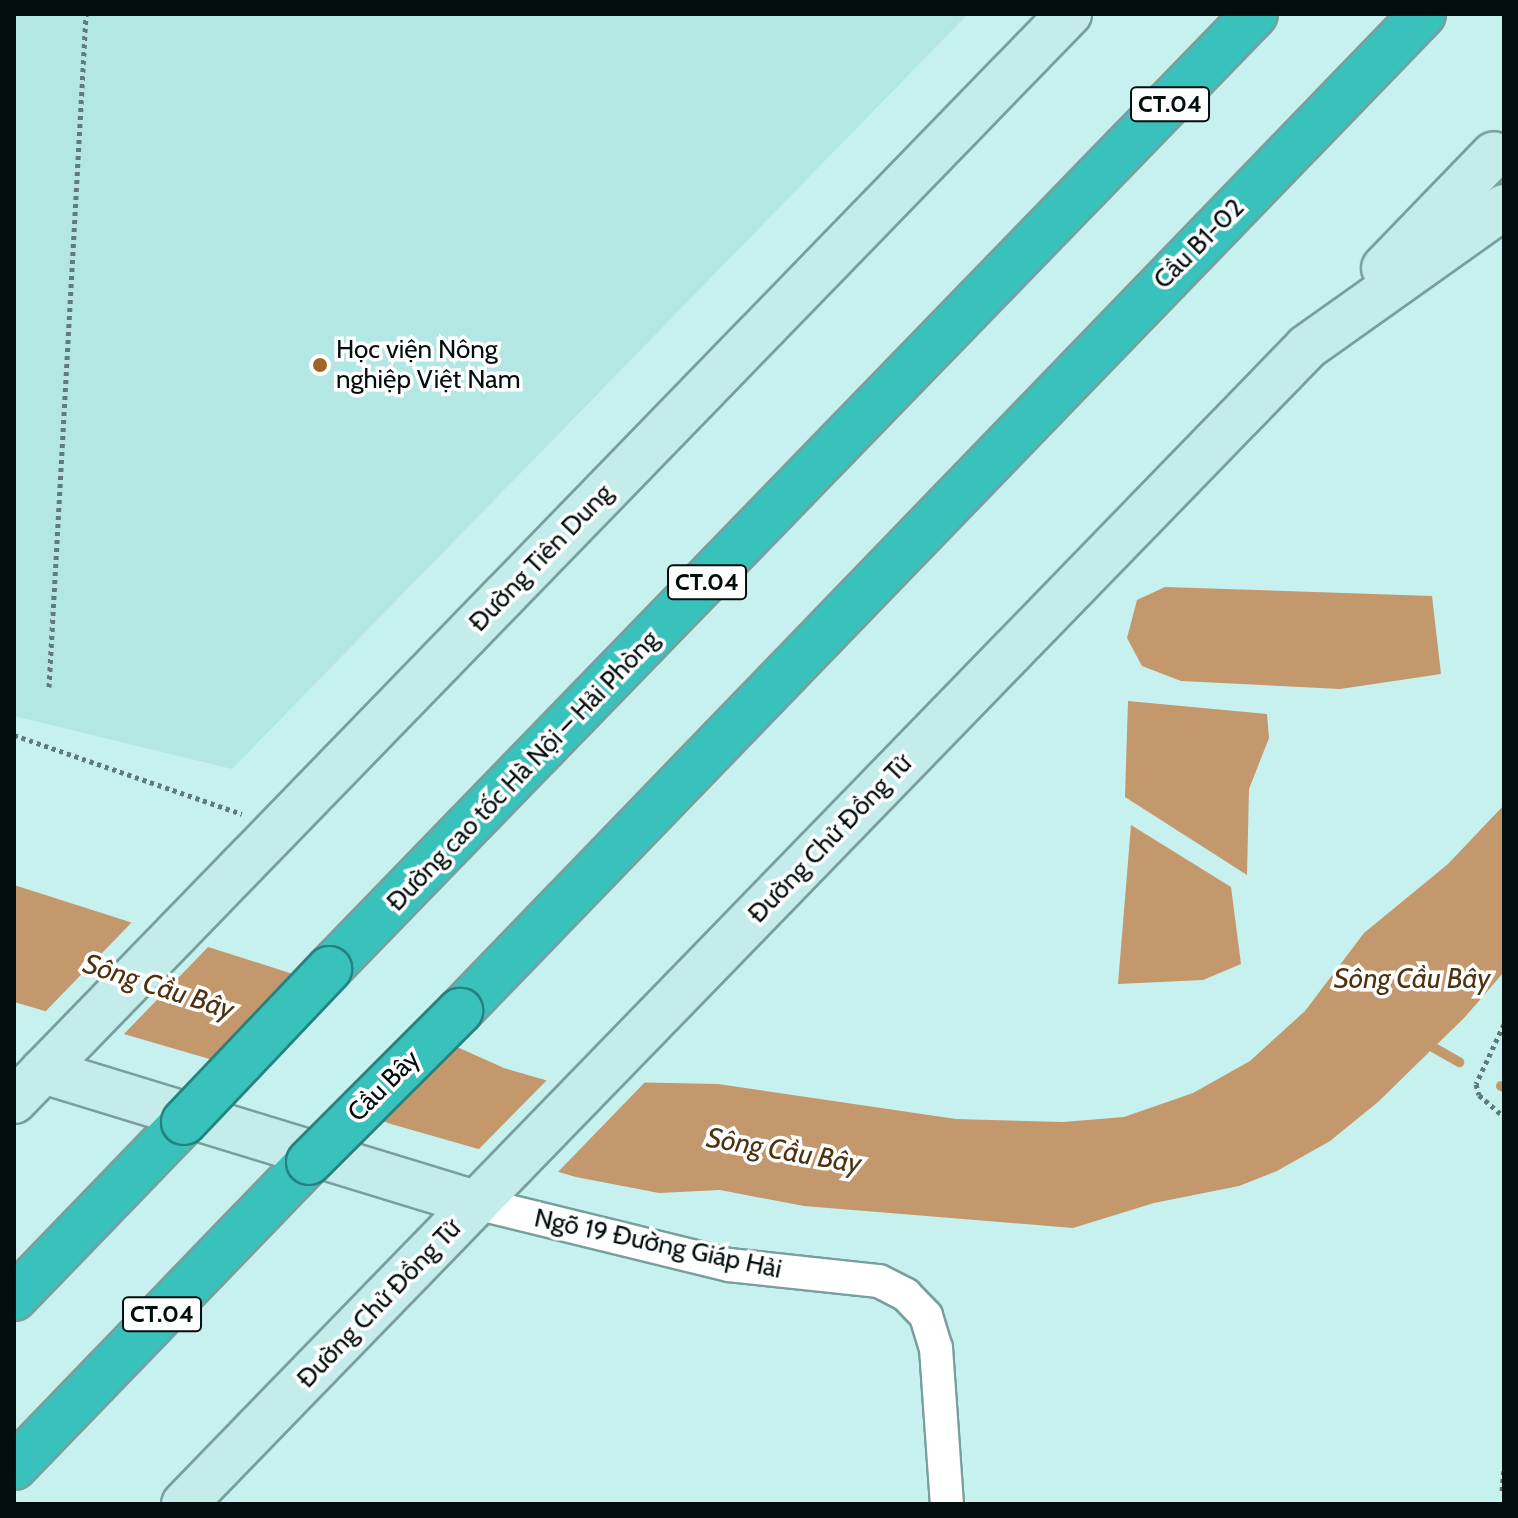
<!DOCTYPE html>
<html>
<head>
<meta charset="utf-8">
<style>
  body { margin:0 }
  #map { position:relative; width:1518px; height:1518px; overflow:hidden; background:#c7f1ee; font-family:Cabin,sans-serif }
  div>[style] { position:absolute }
  .built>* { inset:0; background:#b3e7e3 }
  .water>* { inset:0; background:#c3986d }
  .pier>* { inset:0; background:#c7f1ee }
  .stream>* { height:10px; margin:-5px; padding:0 5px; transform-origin:5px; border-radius:5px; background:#c3986d }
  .path>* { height:5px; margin-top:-2.5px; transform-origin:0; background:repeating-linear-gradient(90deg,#607b79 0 4px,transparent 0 8px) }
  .roads { filter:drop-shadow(2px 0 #789f9d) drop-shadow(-2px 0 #789f9d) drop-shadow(0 2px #789f9d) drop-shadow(0 -2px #789f9d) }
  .minor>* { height:32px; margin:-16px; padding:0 16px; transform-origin:16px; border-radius:16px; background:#fff }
  .secondary>* { height:44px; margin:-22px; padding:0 22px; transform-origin:22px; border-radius:22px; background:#c4eceb }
  .motorway>* { height:44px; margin:-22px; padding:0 22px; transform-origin:22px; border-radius:22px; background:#39c1bc }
  .bridges { filter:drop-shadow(2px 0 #26827f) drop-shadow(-2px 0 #26827f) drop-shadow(0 2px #26827f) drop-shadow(0 -2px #26827f) }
  .motorway-bridge>* { height:44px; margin:-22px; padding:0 22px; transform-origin:22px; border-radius:22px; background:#39c1bc }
  .dots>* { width:22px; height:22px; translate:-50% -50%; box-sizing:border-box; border:4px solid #fff; border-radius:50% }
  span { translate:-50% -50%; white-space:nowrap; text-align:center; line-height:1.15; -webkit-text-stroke:7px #fff; paint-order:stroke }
  .shield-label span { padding:2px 6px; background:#fff; border:2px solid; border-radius:6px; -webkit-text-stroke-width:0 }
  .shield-label { font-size:24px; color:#020e0d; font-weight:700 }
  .street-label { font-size:26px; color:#020e0d }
  .poi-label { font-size:26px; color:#020e0d }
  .left { translate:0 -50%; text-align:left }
  .water-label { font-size:28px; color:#4f310f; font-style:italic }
  .frame { position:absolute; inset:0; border:16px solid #020e0d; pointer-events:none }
</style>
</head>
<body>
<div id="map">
  <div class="built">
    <div style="clip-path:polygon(14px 14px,968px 14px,232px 769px,14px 716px)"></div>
  </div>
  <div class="water">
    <div style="clip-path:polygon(1165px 587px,1432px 596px,1441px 674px,1340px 689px,1181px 681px,1142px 666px,1127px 638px,1137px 600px)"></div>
    <div style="clip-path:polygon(1128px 701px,1267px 714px,1269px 738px,1249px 789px,1247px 875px,1125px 797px)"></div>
    <div style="clip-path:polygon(1504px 805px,1504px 972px,1465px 1017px,1378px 1102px,1330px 1141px,1277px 1171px,1239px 1186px,1154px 1203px,1073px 1228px,804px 1206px,720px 1190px,659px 1193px,576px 1177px,391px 1124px,213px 1060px,14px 1002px,14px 885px,296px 975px,504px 1068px,597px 1095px,623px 1082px,718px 1084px,956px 1119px,1063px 1122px,1124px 1117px,1193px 1093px,1250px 1061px,1305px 1011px,1364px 933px,1448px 864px)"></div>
    <div style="clip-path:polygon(1131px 825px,1231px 887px,1241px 964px,1203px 980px,1118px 984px)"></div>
  </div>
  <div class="pier">
    <div style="clip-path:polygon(134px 920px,211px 944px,121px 1037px,43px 1014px)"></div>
    <div style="clip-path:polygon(300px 973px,455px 1042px,377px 1123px,212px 1064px)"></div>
    <div style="clip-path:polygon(550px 1077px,597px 1091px,622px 1078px,649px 1078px,555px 1175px,477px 1151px)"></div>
  </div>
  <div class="stream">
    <div style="left:1422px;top:1041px;width:43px;rotate:29.6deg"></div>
    <div style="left:1501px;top:1086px;width:3px;rotate:18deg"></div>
  </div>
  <div class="path">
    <div style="left:49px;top:687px;width:674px;rotate:-86.85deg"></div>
    <div style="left:14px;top:735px;width:241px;rotate:19.1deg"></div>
    <div style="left:1504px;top:1024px;width:66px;rotate:115deg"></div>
    <div style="left:1476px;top:1084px;width:11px;rotate:75deg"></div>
    <div style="left:1479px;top:1095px;width:33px;rotate:41deg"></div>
    <div style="left:1502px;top:1491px;width:25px;rotate:-85deg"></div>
  </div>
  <div class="roads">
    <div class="minor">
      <div style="left:476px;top:1203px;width:260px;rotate:13.8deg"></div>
      <div style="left:729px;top:1265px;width:151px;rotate:6.1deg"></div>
      <div style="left:879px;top:1281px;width:30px;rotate:27deg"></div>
      <div style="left:906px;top:1295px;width:29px;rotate:46deg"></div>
      <div style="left:926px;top:1316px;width:34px;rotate:73deg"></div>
      <div style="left:936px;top:1348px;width:156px;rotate:86deg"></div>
    </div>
    <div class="secondary">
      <div style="left:1384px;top:268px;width:158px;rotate:-46deg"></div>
      <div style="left:43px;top:1071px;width:453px;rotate:17deg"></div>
      <div style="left:14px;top:1101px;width:1515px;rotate:-45.86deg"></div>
      <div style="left:184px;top:1504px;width:1612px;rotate:-45.85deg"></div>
      <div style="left:1307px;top:347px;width:242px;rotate:-35.4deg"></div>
    </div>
    <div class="motorway">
      <div style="left:329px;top:969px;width:1330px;rotate:-45.88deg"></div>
      <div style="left:460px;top:1011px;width:1386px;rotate:-45.99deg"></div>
      <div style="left:14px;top:1298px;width:245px;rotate:-46deg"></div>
      <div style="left:14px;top:1467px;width:424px;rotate:-46deg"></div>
    </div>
  </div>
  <div class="bridges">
    <div class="motorway-bridge">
      <div style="left:184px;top:1122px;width:211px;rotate:-46.5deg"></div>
      <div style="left:309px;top:1162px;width:214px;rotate:-45deg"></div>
    </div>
  </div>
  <div class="dots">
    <div style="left:320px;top:365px;background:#9f6624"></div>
  </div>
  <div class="shield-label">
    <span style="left:1170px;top:104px">CT.04</span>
    <span style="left:707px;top:582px">CT.04</span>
    <span style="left:162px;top:1314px">CT.04</span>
  </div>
  <div class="street-label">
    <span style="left:1199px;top:244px;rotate:-45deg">Cầu B1-02</span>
    <span style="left:541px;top:558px;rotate:-46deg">Đường Tiên Dung</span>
    <span style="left:523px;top:771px;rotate:-46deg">Đường cao tốc Hà Nội – Hải Phòng</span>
    <span style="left:830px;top:839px;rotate:-46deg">Đường Chử Đồng Tử</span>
    <span style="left:384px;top:1086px;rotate:-45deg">Cầu Bây</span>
    <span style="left:658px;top:1244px;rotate:12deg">Ngõ 19 Đường Giáp Hải</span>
    <span style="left:379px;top:1304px;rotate:-46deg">Đường Chử Đồng Tử</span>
  </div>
  <div class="poi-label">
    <span class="left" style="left:336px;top:365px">Học viện Nông<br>nghiệp Việt Nam</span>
  </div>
  <div class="water-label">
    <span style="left:1412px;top:978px">Sông Cầu Bây</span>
    <span style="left:159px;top:986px;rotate:18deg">Sông Cầu Bây</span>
    <span style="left:784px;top:1150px;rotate:10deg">Sông Cầu Bây</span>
  </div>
  <div class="frame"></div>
</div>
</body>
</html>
